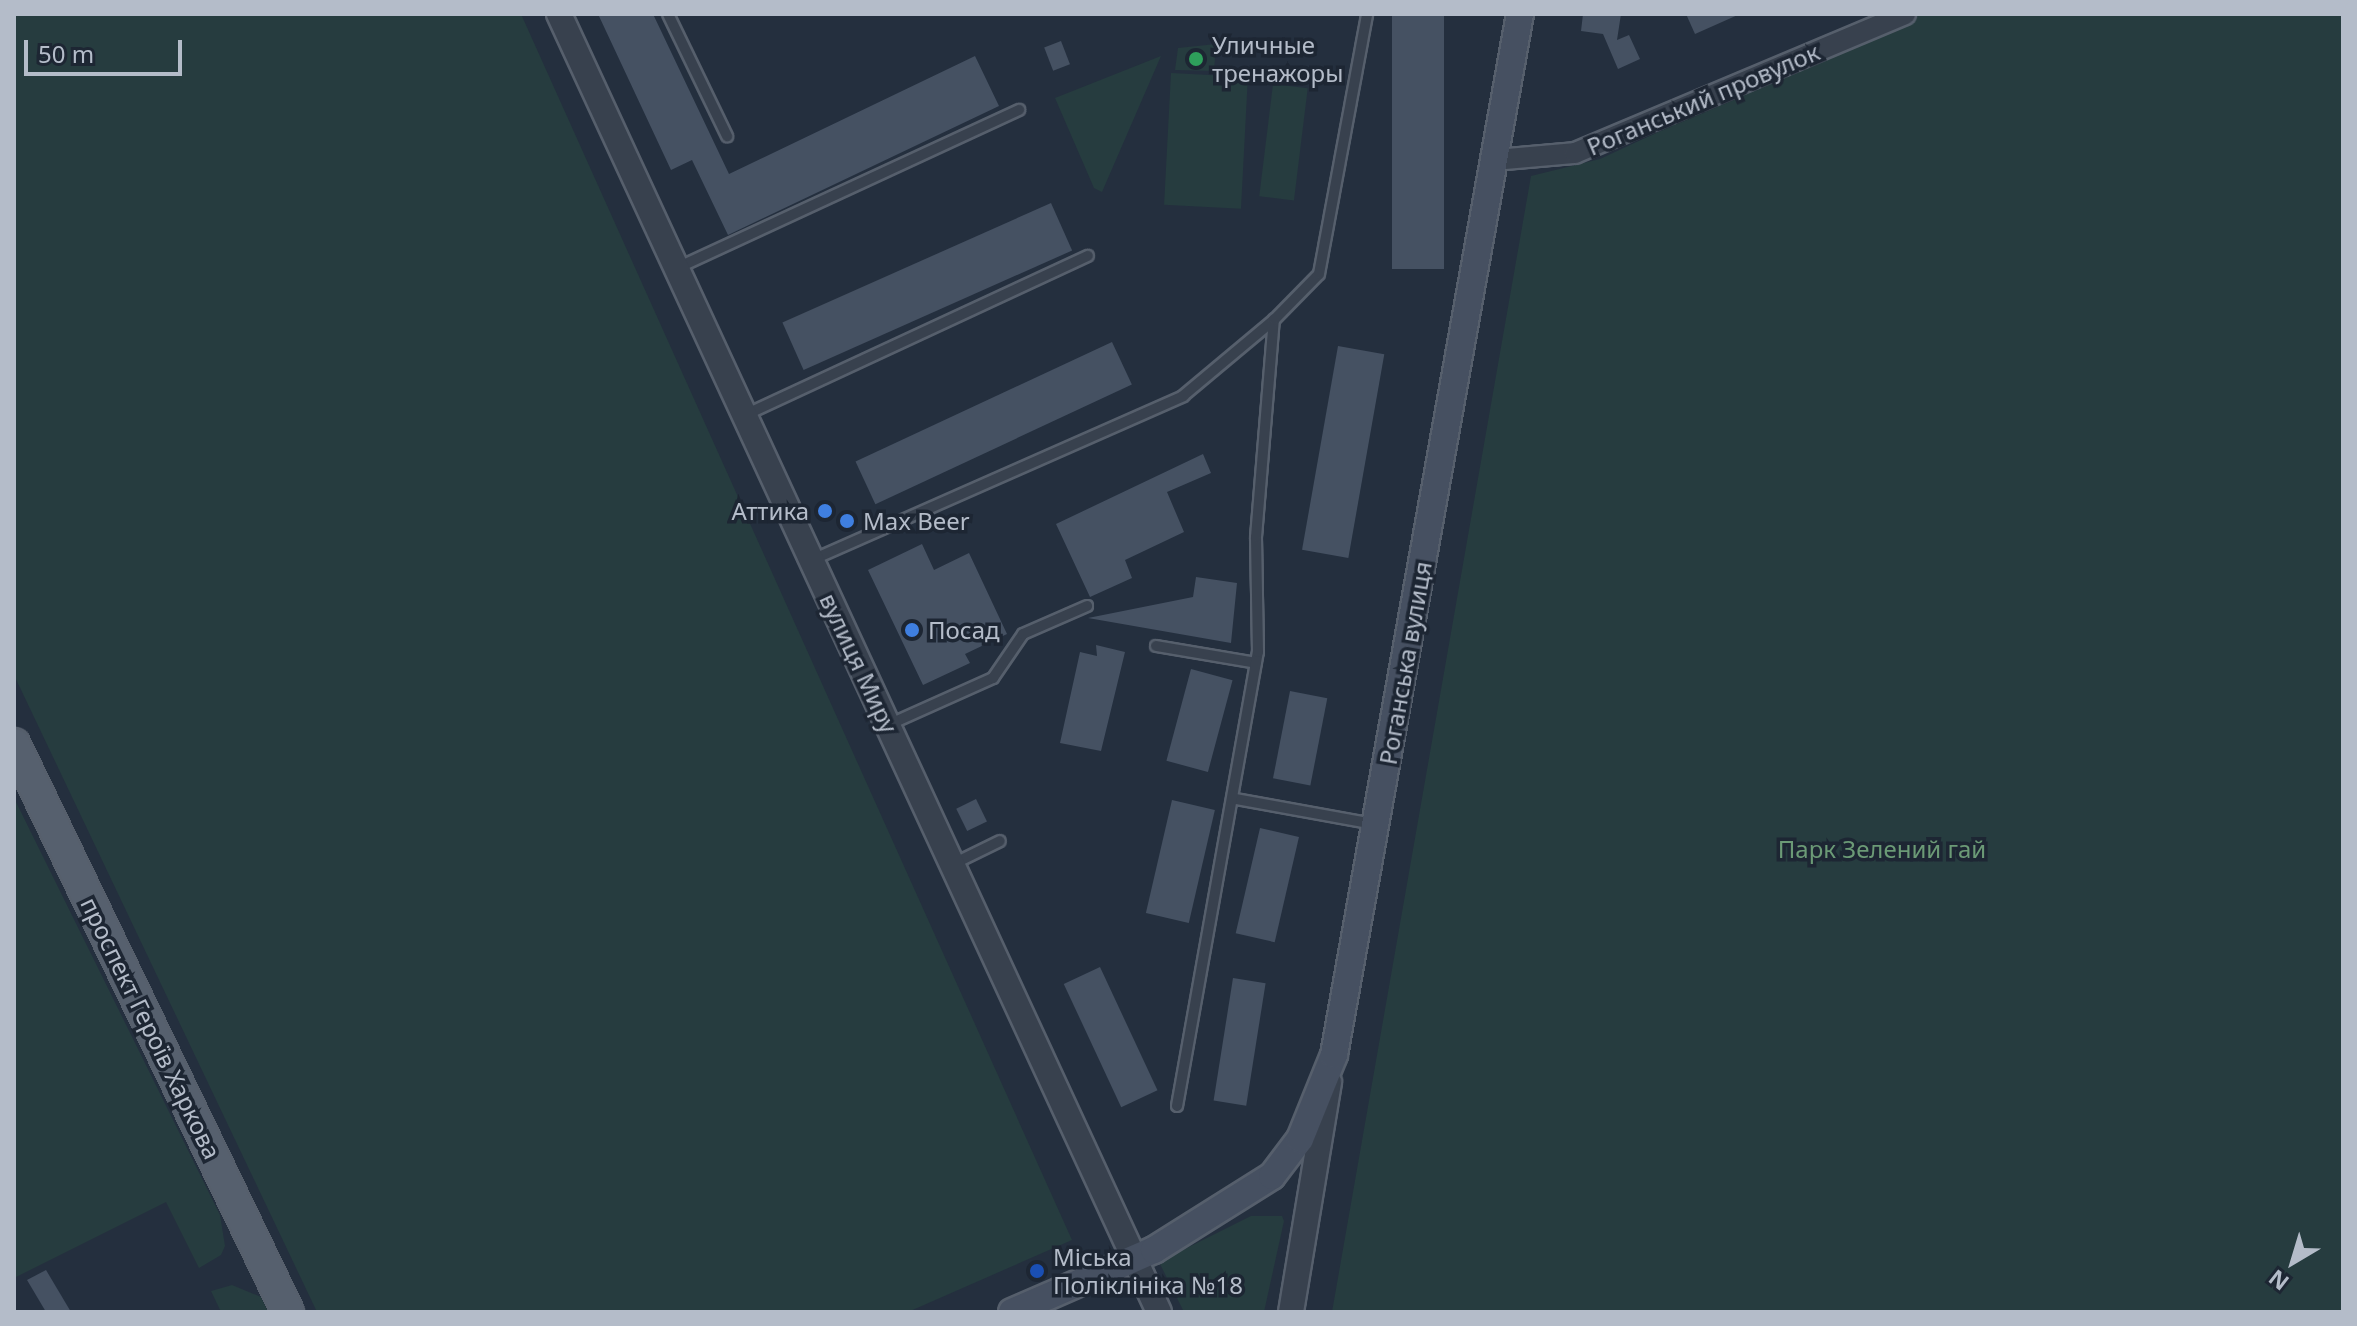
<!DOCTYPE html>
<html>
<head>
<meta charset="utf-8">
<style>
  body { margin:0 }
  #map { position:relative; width:2357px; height:1326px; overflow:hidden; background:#242f3e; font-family:"Noto Sans",sans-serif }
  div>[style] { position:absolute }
  .green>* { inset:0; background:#263c3f; transform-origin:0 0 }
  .building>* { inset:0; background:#455162; transform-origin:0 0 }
  .roads { filter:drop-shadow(2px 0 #565f6c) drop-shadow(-2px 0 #565f6c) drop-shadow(0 2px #565f6c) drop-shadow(0 -2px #565f6c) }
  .service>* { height:10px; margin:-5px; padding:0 5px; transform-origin:5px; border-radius:5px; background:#38414e }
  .minor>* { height:20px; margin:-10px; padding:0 10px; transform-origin:10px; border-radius:10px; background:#38414e }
  .tertiary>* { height:24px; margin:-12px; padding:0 12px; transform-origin:12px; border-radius:12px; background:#38414e }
  .secondary>* { height:26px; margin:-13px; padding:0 13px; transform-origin:13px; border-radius:13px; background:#465061 }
  .primary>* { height:30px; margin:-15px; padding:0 15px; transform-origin:15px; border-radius:15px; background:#56606e }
  .dots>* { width:22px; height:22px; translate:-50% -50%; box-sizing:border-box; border:4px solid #1d2633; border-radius:50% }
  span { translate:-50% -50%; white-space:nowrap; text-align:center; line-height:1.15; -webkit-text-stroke:7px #1d2633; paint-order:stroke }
  .poi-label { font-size:24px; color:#b4bcc9 }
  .left { translate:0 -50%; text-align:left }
  .right { translate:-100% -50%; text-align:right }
  .street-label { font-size:24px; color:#b4bcc9 }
  .park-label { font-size:24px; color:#6b9a76 }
  .frame { position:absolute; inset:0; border:16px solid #b4bcc9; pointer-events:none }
  .north { position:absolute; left:2253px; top:1222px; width:80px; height:80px; -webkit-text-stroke:6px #1d2633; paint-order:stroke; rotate:218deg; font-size:22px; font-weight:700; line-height:32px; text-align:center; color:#b4bcc9 }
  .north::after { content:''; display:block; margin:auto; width:28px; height:36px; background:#b4bcc9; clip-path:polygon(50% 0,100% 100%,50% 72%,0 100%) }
  .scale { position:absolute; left:24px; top:40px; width:158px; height:36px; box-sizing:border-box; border:4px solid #b4bcc9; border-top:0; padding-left:10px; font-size:24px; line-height:28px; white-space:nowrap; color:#b4bcc9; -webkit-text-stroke:6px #1d2633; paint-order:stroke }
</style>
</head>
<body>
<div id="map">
  <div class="green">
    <div style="clip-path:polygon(14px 14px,521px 14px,1072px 1240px,908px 1312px,317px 1312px,14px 675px)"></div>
    <div style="clip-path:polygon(1912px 14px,2343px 14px,2343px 1312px,1332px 1312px,1531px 176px,1600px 159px)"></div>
    <div style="clip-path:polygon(1216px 44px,1214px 71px,1175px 70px,1178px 48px)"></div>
    <div style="clip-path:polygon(1161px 56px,1102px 192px,1094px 188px,1055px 98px)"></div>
    <div style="left:1171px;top:73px;width:77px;height:132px;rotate:3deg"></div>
    <div style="left:1273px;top:84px;width:35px;height:113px;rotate:7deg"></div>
    <div style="clip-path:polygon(14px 798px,220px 1215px,225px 1246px,221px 1255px,199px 1268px,166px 1202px,14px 1278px)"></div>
    <div style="clip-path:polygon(1251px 1216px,1282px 1216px,1284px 1221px,1264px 1312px,1184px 1312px,1159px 1262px)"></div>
    <div style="clip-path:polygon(232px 1285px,261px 1297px,268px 1312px,221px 1312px,211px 1291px)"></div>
  </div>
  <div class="building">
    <div style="clip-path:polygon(598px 14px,653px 14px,729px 174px,975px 56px,999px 106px,728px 235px,692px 160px,671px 170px)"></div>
    <div style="left:1392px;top:14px;width:52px;height:255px"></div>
    <div style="clip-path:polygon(1583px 14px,1621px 14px,1617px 40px,1629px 35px,1640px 59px,1618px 69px,1603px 34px,1581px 31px)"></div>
    <div style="clip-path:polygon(1686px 14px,1740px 14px,1695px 34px)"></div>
    <div style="left:1061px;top:41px;width:25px;height:18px;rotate:69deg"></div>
    <div style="left:1051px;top:203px;width:52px;height:294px;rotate:66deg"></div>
    <div style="left:1112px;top:342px;width:47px;height:283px;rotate:65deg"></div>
    <div style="left:1338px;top:346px;width:47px;height:207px;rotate:10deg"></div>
    <div style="clip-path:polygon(1203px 454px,1211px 473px,1167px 492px,1184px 532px,1125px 560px,1132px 578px,1090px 597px,1056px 524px)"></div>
    <div style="clip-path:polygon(922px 544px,934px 570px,969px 553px,1007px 634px,965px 654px,970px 663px,923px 685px,868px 570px)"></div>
    <div style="clip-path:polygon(1196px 577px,1237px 583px,1231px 643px,1088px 618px,1193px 597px)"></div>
    <div style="clip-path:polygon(1096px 645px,1125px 652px,1101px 751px,1060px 743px,1080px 652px,1097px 656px)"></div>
    <div style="left:1191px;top:669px;width:43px;height:95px;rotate:15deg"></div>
    <div style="left:1290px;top:691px;width:38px;height:89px;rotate:11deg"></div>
    <div style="left:976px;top:799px;width:25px;height:22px;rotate:64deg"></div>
    <div style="left:1172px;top:800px;width:44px;height:116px;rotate:13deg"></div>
    <div style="left:1260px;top:828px;width:40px;height:108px;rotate:13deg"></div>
    <div style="left:1100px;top:967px;width:136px;height:40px;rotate:65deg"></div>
    <div style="left:1233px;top:978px;width:33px;height:124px;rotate:9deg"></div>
    <div style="clip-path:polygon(46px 1270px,71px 1312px,46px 1312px,27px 1280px)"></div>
  </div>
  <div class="roads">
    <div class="service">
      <div style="left:668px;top:14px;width:136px;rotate:64.2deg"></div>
      <div style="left:677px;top:268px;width:377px;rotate:-24.8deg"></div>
      <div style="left:745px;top:415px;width:378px;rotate:-24.9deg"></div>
      <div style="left:812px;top:560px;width:406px;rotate:-23.8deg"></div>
      <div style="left:1183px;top:396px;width:119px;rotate:-39.9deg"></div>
      <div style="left:1156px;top:646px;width:101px;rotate:9.6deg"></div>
      <div style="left:888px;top:725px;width:115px;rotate:-24.1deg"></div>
      <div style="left:993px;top:678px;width:53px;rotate:-55.7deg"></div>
      <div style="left:1023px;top:634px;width:70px;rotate:-23.6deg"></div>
      <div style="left:1236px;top:799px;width:140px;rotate:10.3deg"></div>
      <div style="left:953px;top:864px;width:52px;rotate:-26.1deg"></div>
      <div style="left:1177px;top:1106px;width:461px;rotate:-79.9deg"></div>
      <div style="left:1258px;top:652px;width:115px;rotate:-91deg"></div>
      <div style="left:1256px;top:537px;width:218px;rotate:-85.3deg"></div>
      <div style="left:1274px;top:320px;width:64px;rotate:-45.6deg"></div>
      <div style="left:1319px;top:274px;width:264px;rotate:-79.5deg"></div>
    </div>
    <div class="minor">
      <div style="left:1495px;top:160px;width:80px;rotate:-5deg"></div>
      <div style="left:1575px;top:153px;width:358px;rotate:-22.8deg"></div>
    </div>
    <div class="tertiary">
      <div style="left:559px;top:14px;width:1430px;rotate:65.19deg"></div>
      <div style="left:1291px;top:1312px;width:233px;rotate:-80.6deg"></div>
    </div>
    <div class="secondary">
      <div style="left:1012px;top:1312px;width:155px;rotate:-23.6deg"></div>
      <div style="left:1154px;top:1250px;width:139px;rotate:-32.1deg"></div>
      <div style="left:1272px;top:1176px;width:46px;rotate:-52.9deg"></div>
      <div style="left:1300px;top:1139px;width:91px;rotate:-68deg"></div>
      <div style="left:1334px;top:1055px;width:1057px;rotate:-79.87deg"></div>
    </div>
    <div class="primary">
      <div style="left:14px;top:744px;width:631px;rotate:64.25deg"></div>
    </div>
  </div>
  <div class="dots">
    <div style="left:1196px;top:59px;background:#2e9e5b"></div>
    <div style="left:825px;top:511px;background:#3f7fe0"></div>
    <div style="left:847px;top:521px;background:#3f7fe0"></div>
    <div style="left:912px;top:630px;background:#3f7fe0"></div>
    <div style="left:1037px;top:1271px;background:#1a4fb4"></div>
  </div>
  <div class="poi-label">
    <span class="left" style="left:1212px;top:59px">Уличные<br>тренажоры</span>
    <span class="right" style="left:809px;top:511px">Аттика</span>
    <span class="left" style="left:863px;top:521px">Max Beer</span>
    <span class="left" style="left:928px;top:630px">Посад</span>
    <span class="left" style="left:1053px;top:1271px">Міська<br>Поліклініка №18</span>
  </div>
  <div class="street-label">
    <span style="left:1703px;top:99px;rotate:-23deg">Роганський провулок</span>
    <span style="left:859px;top:663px;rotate:65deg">вулиця Миру</span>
    <span style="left:1405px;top:663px;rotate:-80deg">Роганська вулиця</span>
    <span style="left:151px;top:1028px;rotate:64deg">проспект Героїв Харкова</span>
  </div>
  <div class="park-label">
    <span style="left:1882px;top:849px">Парк Зелений гай</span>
  </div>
  <div class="frame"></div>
  <div class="north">N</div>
  <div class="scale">50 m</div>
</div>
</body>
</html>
